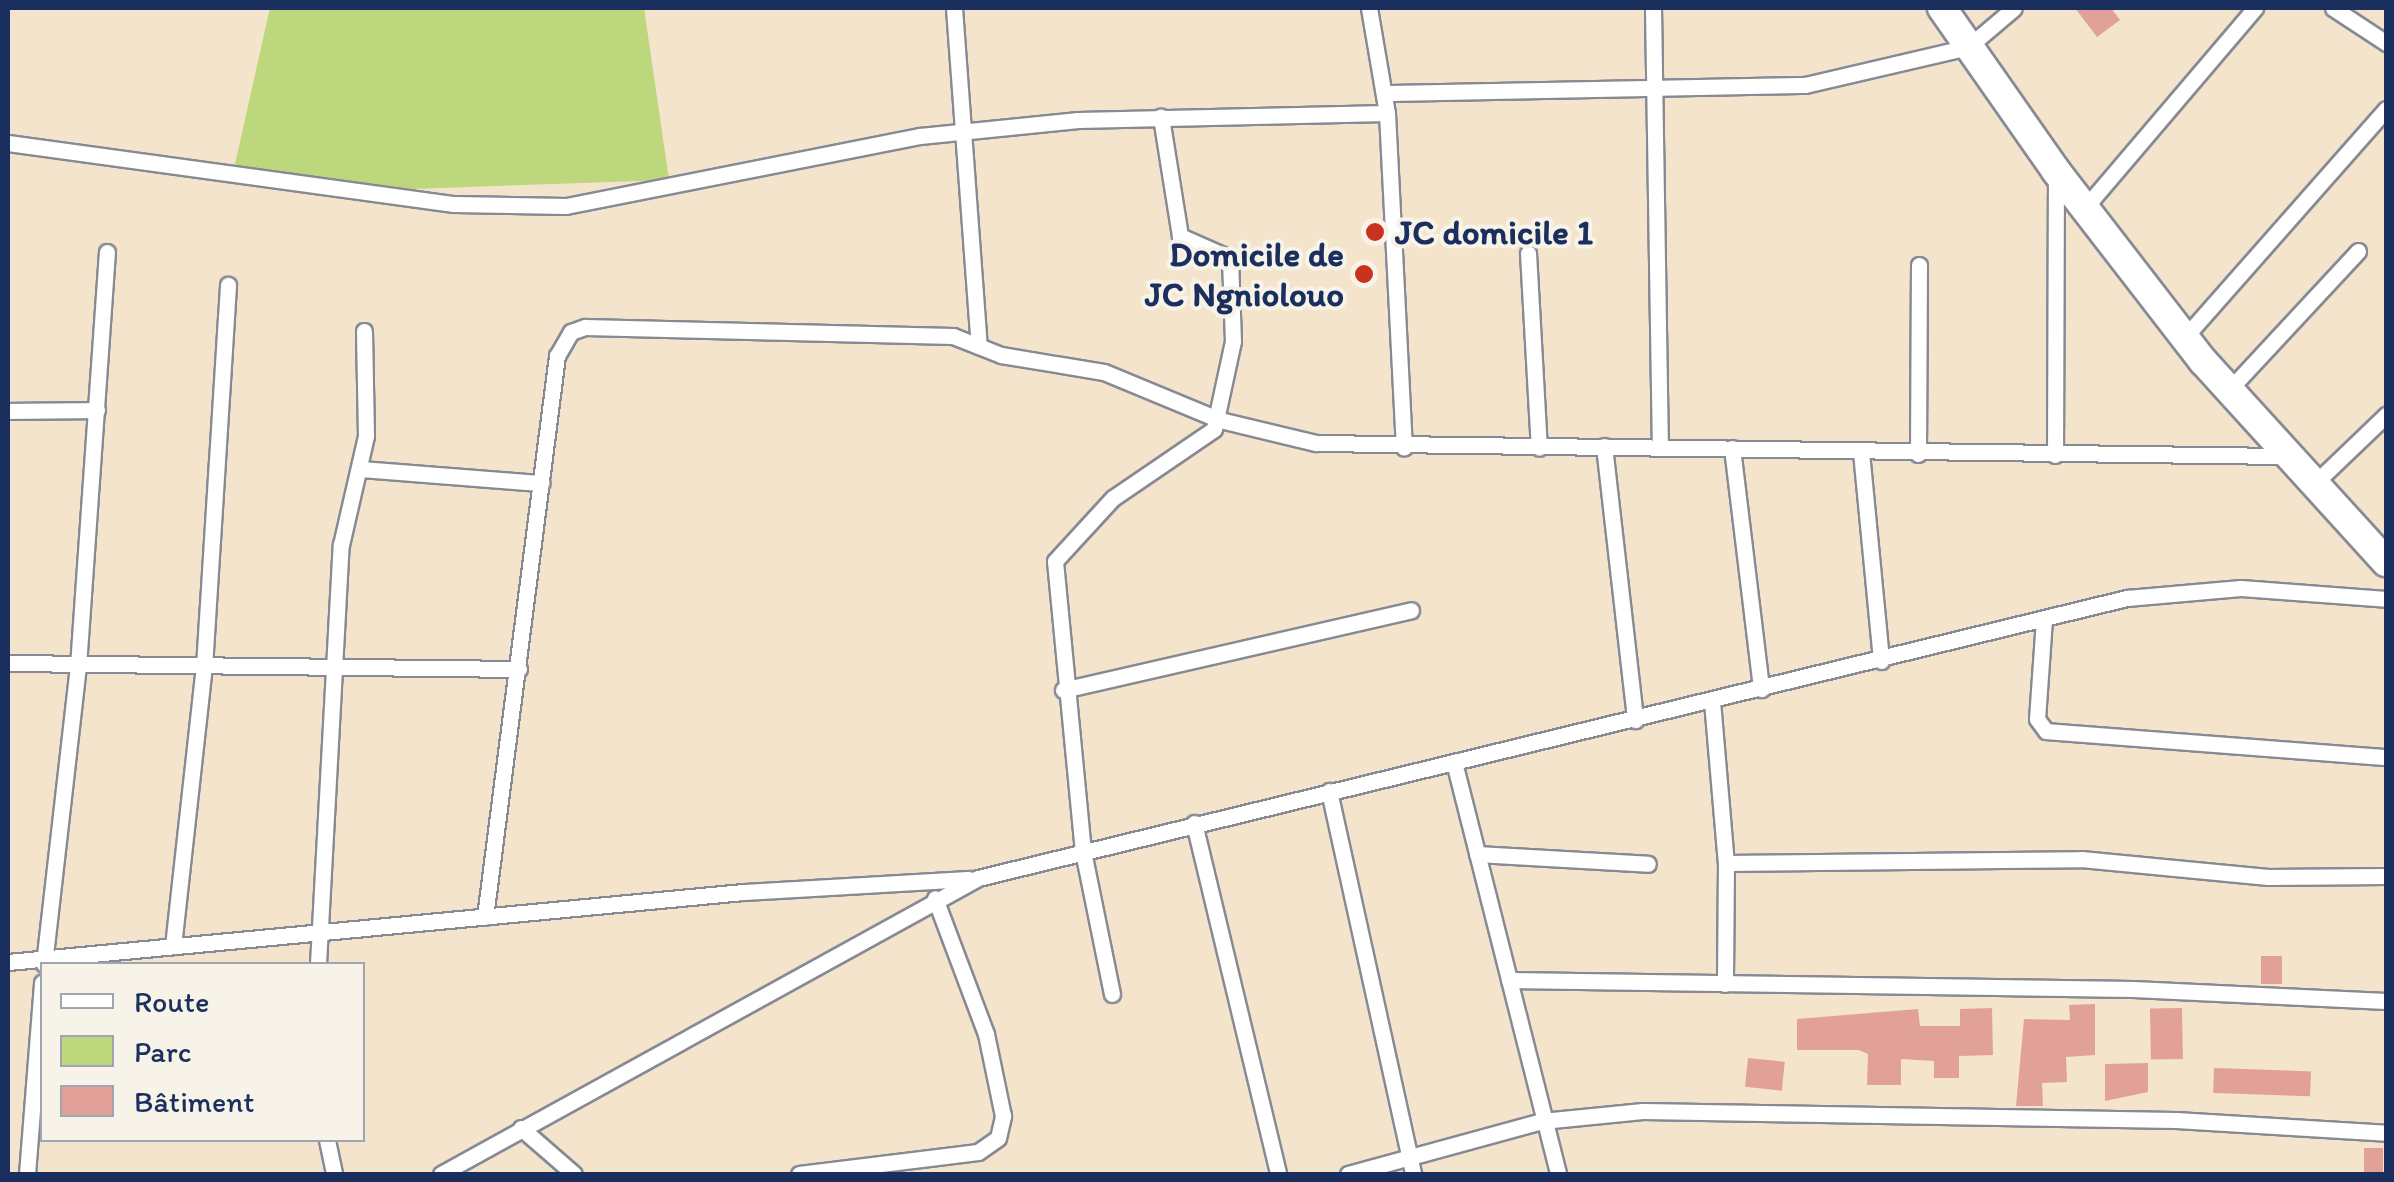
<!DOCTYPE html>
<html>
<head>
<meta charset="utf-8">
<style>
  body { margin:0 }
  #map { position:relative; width:2394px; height:1182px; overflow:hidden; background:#f3e4cb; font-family:Itim,sans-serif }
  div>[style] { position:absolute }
  .green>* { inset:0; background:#bcd77c }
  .building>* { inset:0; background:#e1a198; transform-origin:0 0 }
  .roads { filter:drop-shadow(2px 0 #878a94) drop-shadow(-2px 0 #878a94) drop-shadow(0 2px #878a94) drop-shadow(0 -2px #878a94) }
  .street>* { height:15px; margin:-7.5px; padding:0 7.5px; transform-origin:7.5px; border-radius:7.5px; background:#fff }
  .highway>* { height:28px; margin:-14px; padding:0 14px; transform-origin:14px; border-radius:14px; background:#fff }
  .dots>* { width:28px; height:28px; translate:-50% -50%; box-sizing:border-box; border:5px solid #f7f3e8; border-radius:50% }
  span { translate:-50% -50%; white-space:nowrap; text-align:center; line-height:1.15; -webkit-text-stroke:8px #f7f3e8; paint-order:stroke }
  .poi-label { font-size:35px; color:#1b2f5e; font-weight:700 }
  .left { translate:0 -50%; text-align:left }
  .right { translate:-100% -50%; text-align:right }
  .frame { position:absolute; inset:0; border:10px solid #1b2f5e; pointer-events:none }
  .legend { position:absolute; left:40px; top:962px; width:325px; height:180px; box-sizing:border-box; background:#f7f3e8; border:2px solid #9fa5b1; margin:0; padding:12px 18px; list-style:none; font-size:30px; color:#1b2f5e }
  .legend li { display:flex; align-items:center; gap:20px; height:50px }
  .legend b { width:50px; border:2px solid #9fa5b1 }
</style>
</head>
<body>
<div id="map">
  <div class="green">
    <div style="clip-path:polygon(270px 8px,644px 8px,669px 180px,411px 189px,233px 173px)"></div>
  </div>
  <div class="building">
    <div style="clip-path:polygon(2075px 8px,2111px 8px,2120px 20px,2097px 37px)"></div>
    <div style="left:2261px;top:956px;width:21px;height:28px"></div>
    <div style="clip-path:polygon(2095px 1004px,2095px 1055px,2066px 1057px,2067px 1082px,2042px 1083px,2043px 1106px,2016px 1106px,2024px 1019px,2070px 1020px,2069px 1005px)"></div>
    <div style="clip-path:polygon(1992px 1008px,1993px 1055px,1959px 1056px,1959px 1078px,1934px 1078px,1934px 1061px,1901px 1059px,1901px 1085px,1867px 1085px,1868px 1054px,1859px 1050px,1797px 1050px,1797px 1019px,1918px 1009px,1920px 1026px,1960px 1026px,1960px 1009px)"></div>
    <div style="left:2182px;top:1008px;width:51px;height:32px;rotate:89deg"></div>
    <div style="left:1748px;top:1058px;width:37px;height:29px;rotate:6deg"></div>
    <div style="clip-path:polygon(2148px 1063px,2148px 1092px,2105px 1101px,2105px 1064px)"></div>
    <div style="left:2214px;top:1068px;width:97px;height:25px;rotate:2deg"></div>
    <div style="left:2364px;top:1148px;width:19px;height:26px"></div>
  </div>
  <div class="roads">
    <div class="street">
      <div style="left:954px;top:8px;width:339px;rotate:85.8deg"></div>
      <div style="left:1369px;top:8px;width:107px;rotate:80.3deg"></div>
      <div style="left:1387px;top:113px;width:335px;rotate:87.1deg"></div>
      <div style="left:1653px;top:8px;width:439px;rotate:89.1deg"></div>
      <div style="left:2333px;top:8px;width:64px;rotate:33.4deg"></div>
      <div style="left:1385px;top:93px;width:420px;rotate:-1.1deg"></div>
      <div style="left:1805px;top:85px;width:167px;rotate:-13.1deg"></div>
      <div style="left:1968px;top:47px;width:60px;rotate:-40.3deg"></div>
      <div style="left:8px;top:143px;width:450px;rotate:7.8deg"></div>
      <div style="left:454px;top:204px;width:112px;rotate:1deg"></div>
      <div style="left:566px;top:206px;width:361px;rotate:-11.2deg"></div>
      <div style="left:920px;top:136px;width:159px;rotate:-5.8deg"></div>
      <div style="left:1078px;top:120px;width:309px;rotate:-1.3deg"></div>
      <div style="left:2084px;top:209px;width:264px;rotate:-49.6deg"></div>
      <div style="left:1528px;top:253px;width:195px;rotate:86.8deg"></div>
      <div style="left:2185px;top:337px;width:304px;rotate:-48.6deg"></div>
      <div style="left:2228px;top:391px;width:191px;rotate:-47.1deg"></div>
      <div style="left:8px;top:411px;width:89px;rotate:-0.6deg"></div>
      <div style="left:1604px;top:446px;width:276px;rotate:83.5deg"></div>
      <div style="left:1732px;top:448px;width:243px;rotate:83.1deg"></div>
      <div style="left:1861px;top:452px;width:210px;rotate:84.5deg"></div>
      <div style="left:1918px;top:454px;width:189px;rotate:-89.7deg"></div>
      <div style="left:2055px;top:455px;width:281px;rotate:-89.8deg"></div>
      <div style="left:362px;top:469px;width:180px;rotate:4.5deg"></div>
      <div style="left:2312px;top:486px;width:103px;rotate:-43.8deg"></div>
      <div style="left:2044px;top:619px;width:100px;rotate:94deg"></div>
      <div style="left:2037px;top:719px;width:15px;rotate:53deg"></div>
      <div style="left:2046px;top:731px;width:341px;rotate:4.4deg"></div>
      <div style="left:8px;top:663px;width:511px;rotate:0.67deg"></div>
      <div style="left:1063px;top:690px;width:357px;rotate:-12.9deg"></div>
      <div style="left:1712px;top:701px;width:163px;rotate:85.1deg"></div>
      <div style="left:1726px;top:863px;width:121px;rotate:90.5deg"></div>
      <div style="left:1454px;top:762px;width:425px;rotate:75.8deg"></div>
      <div style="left:1329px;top:791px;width:392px;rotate:77.6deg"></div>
      <div style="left:1194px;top:823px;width:361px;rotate:76.5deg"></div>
      <div style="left:1477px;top:854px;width:171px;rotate:3.3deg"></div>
      <div style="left:1726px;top:863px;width:355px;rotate:-0.6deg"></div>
      <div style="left:2081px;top:859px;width:188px;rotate:5.5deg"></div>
      <div style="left:2268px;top:877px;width:118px;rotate:-0.5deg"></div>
      <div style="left:485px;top:917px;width:566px;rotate:-82.69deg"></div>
      <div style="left:557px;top:356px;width:28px;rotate:-60deg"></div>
      <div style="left:571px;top:332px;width:15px;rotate:-20deg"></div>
      <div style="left:585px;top:327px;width:368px;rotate:1.4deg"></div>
      <div style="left:953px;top:336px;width:52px;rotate:21.6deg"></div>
      <div style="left:1001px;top:355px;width:104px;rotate:9.4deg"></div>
      <div style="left:1104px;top:372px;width:126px;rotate:22.5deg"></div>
      <div style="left:1220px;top:420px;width:99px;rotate:13.5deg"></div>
      <div style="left:1316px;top:443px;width:968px;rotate:0.77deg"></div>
      <div style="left:173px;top:946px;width:281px;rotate:-83.7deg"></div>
      <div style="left:204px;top:667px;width:383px;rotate:-86.4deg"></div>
      <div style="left:8px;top:962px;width:738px;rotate:-5.44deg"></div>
      <div style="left:743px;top:892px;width:226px;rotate:-3.3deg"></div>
      <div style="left:44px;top:964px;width:300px;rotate:-83.5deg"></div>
      <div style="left:78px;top:666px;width:415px;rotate:-86deg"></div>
      <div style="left:318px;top:964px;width:420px;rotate:-86.9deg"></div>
      <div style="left:341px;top:545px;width:112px;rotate:-77.1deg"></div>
      <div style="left:366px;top:436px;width:105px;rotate:-91.1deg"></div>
      <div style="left:1509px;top:980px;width:624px;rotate:0.83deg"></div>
      <div style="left:2133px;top:989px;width:253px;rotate:2.7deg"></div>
      <div style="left:1112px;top:994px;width:145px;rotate:-101.5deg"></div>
      <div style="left:1083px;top:852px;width:292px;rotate:-95.5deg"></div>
      <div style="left:1055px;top:561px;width:86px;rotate:-47.4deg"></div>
      <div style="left:1113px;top:498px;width:122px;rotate:-34.3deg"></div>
      <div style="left:1214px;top:429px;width:90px;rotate:-77.8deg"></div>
      <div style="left:1233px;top:341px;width:83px;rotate:-92.1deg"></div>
      <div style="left:1230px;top:258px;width:55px;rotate:-156.3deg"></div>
      <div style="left:1180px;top:236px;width:121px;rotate:-99.1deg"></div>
      <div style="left:521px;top:1128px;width:70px;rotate:41deg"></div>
      <div style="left:327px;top:1140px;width:35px;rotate:78deg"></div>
      <div style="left:27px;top:1174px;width:192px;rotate:-85.5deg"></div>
      <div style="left:441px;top:1174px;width:613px;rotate:-28.86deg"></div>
      <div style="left:978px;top:878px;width:1183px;rotate:-13.7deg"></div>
      <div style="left:2127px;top:598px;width:114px;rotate:-5deg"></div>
      <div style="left:2241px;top:588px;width:145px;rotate:4.3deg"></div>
      <div style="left:799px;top:1174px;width:180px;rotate:-7deg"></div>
      <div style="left:978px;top:1152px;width:24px;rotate:-35deg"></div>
      <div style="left:998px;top:1138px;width:23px;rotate:-77deg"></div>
      <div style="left:1003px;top:1116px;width:84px;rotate:-101.7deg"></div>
      <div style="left:986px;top:1034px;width:145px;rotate:-110.6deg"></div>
      <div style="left:1348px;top:1174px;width:201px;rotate:-15.3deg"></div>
      <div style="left:1542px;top:1121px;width:101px;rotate:-5.7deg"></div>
      <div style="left:1643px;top:1111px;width:533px;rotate:0.97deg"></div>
      <div style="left:2176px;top:1120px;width:210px;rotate:3.5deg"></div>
    </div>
    <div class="highway">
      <div style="left:1942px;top:8px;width:199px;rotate:55deg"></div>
      <div style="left:2056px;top:171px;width:240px;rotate:52.3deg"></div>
      <div style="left:2203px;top:361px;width:272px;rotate:47.7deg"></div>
    </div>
  </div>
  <div class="dots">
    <div style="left:1375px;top:232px;background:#c8321e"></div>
    <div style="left:1364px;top:274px;background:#c8321e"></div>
  </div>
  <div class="poi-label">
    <span class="left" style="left:1395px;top:232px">JC domicile 1</span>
    <span class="right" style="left:1344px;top:274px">Domicile de<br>JC Ngniolouo</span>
  </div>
  <div class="frame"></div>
  <ul class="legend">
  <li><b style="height:12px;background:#fff"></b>Route</li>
  <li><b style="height:28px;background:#bcd77c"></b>Parc</li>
  <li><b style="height:28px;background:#e1a198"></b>Bâtiment</li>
  </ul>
</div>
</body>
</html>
